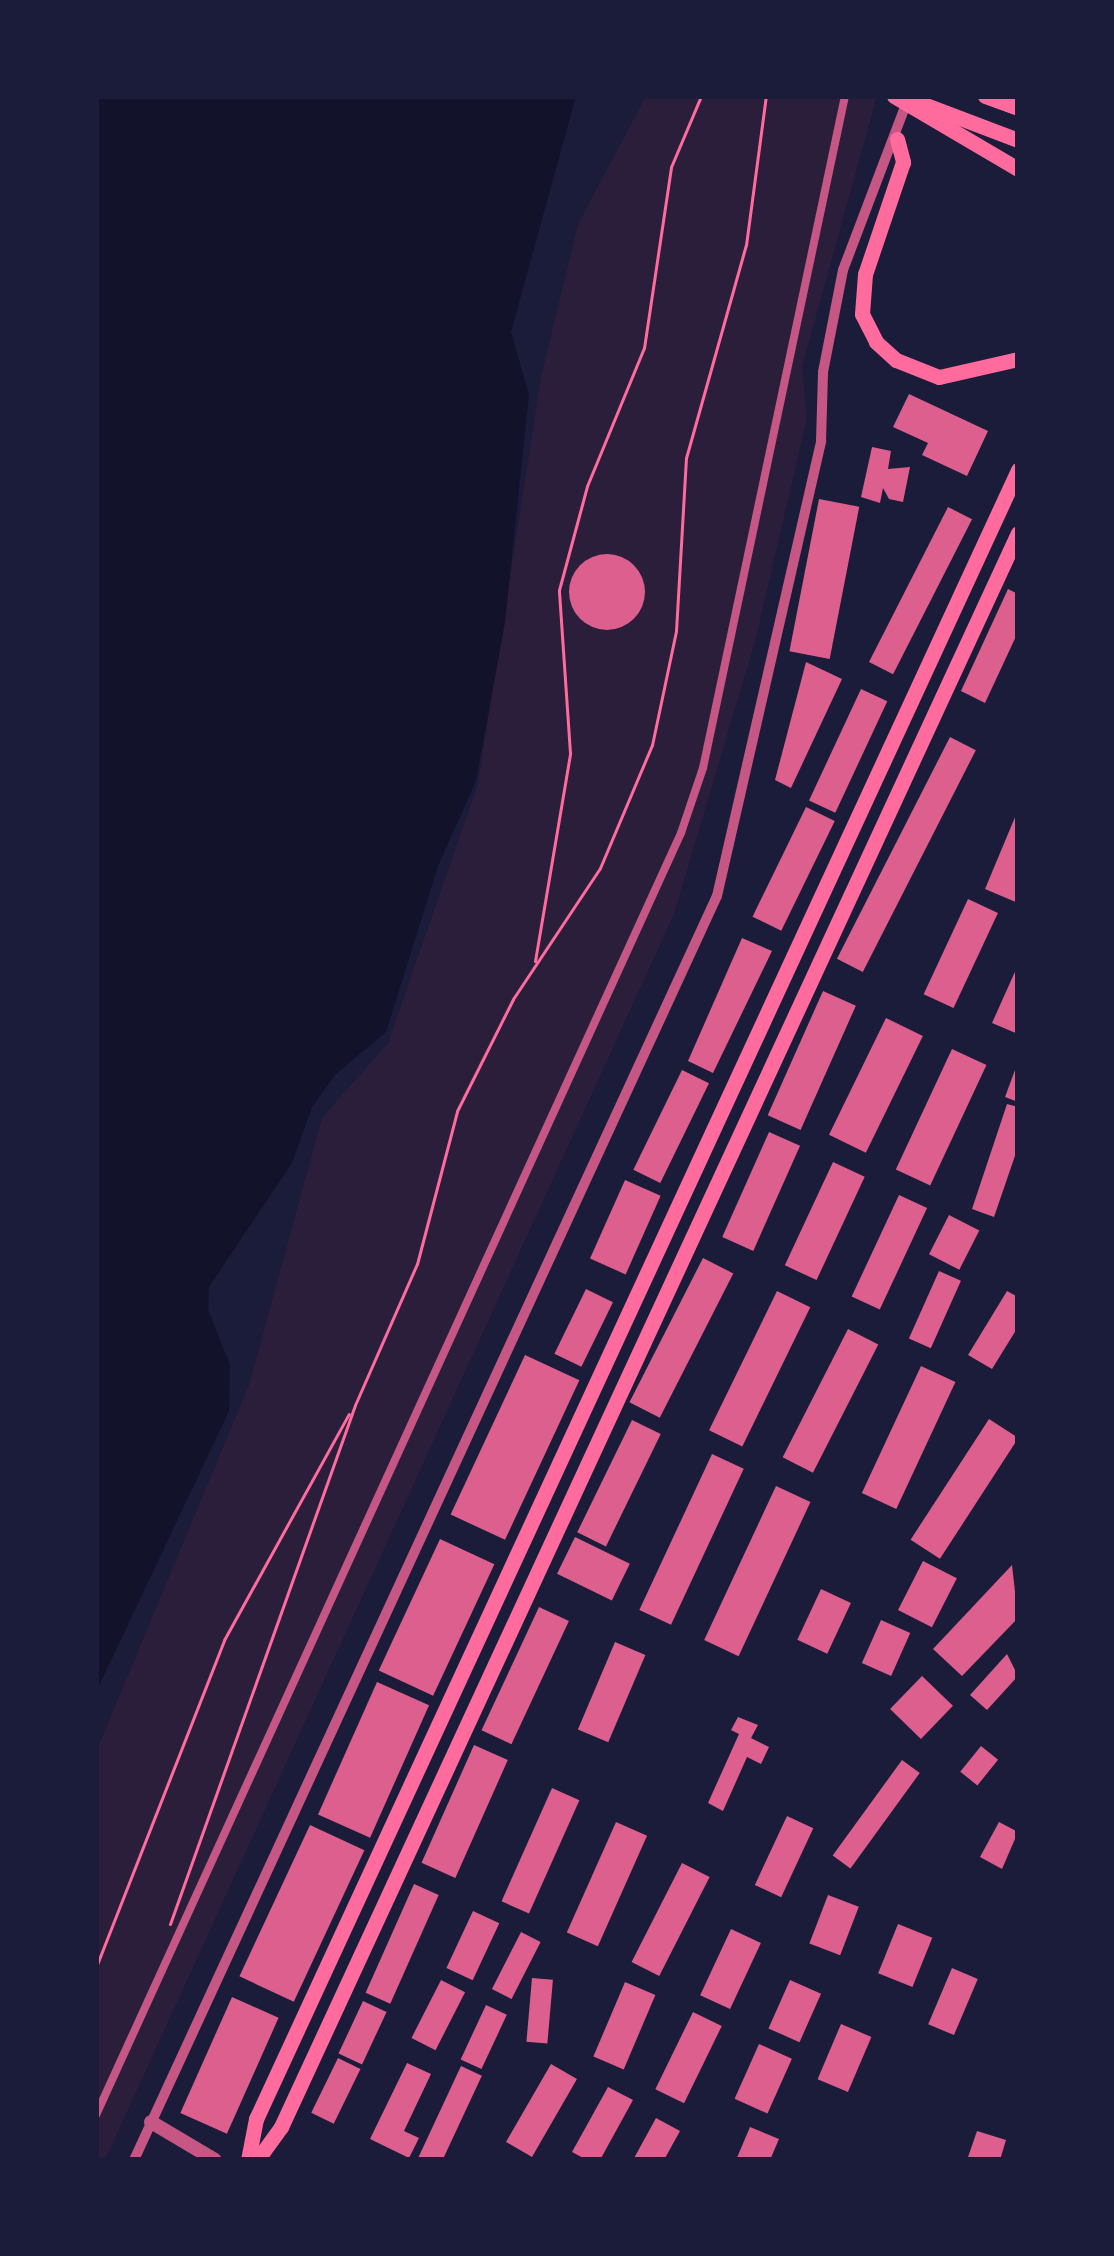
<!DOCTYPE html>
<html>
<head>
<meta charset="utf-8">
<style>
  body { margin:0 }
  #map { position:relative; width:1114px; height:2256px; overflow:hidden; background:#1b1b3a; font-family:"Noto Serif",serif }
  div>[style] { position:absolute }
  .green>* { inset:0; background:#2a1e3b }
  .water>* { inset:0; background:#12122b }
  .building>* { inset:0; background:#dd5f8e; transform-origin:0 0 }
  .round { border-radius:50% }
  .path>* { height:3px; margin:-1.5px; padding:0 1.5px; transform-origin:1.5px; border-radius:1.5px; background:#ff6b9d }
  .pedestrian>* { height:8px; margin:-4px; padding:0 4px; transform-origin:4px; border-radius:4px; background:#c65784 }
  .minor>* { height:10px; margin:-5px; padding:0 5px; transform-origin:5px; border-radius:5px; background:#c65784 }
  .tertiary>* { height:14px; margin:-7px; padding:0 7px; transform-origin:7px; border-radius:7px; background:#c65784 }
  .secondary>* { height:15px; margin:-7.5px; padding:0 7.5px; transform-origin:7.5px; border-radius:7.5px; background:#ff6b9d }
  span { translate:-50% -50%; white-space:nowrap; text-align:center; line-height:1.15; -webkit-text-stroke:9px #1b1b3a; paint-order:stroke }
  .frame { position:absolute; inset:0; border:99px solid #1b1b3a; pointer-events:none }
</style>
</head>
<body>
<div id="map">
  <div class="green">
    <div style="clip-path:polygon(646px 96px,877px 96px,802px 367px,807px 418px,756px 638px,674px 914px,105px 2160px,96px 2160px,96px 1752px,249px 1385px,322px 1118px,388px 1043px,478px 784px,541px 377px,578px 224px)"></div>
  </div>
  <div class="water">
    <div style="clip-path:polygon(96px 96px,576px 96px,511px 332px,529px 395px,505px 622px,476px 781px,438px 866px,386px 1032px,335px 1075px,312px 1107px,292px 1163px,209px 1287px,208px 1310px,230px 1365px,229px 1411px,96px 1692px)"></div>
  </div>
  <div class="building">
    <div style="clip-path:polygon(909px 394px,988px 431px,967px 476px,922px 455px,928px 443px,893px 427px)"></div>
    <div style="clip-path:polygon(872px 447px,891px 451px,888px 469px,910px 467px,903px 502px,889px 499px,883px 488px,880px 503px,861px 497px)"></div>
    <div style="left:819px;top:499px;width:41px;height:155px;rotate:11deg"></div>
    <div style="left:948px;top:507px;width:27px;height:174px;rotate:27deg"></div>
    <div class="round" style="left:569px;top:554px;width:76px;height:76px"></div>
    <div style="clip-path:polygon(1008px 589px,1018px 594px,1018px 632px,985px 703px,961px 691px)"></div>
    <div style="clip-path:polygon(806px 662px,842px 679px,791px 788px,775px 780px)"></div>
    <div style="left:861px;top:689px;width:29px;height:123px;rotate:25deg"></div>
    <div style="left:950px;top:737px;width:29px;height:249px;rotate:27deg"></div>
    <div style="left:806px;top:807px;width:32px;height:122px;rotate:26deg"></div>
    <div style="clip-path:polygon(1018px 810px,1018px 903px,985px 889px)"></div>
    <div style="left:968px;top:899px;width:33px;height:105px;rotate:25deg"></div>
    <div style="clip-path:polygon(742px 938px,772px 951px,713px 1073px,688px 1061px)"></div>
    <div style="clip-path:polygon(1018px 965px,1018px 1034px,992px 1023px)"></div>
    <div style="left:823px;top:991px;width:36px;height:136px;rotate:24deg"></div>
    <div style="left:886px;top:1018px;width:41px;height:130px;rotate:26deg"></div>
    <div style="left:952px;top:1049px;width:38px;height:133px;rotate:25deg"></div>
    <div style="left:682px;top:1070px;width:30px;height:111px;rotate:26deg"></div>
    <div style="clip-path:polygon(1015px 1070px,1018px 1071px,1018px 1102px,1005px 1097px)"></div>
    <div style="clip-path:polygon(1007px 1104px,1018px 1107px,1018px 1147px,994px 1217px,972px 1209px)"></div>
    <div style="left:769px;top:1132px;width:34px;height:115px;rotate:24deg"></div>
    <div style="left:833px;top:1162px;width:35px;height:114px;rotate:25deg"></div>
    <div style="left:625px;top:1180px;width:39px;height:86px;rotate:24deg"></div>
    <div style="left:899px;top:1195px;width:31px;height:112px;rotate:25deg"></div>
    <div style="left:949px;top:1215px;width:34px;height:44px;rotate:27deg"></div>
    <div style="left:703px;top:1258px;width:34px;height:162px;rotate:27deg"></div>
    <div style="left:939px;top:1271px;width:24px;height:74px;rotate:24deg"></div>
    <div style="left:586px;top:1289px;width:30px;height:72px;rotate:26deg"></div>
    <div style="left:777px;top:1291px;width:37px;height:155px;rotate:26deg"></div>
    <div style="clip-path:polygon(1007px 1291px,1018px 1297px,1018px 1327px,992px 1369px,968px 1355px)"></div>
    <div style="left:848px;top:1329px;width:34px;height:144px;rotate:27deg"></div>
    <div style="left:525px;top:1355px;width:60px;height:176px;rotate:25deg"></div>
    <div style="left:921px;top:1366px;width:38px;height:140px;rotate:25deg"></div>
    <div style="left:989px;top:1419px;width:35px;height:144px;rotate:33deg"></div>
    <div style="left:632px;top:1420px;width:32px;height:125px;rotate:26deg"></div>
    <div style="left:712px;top:1454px;width:35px;height:172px;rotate:25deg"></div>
    <div style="left:776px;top:1486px;width:38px;height:170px;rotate:25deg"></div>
    <div style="left:575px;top:1537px;width:61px;height:41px;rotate:26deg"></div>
    <div style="left:440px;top:1539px;width:60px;height:145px;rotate:25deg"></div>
    <div style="left:923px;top:1561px;width:38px;height:55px;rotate:27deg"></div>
    <div style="clip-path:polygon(1012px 1565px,1018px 1618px,962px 1676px,933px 1649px)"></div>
    <div style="left:821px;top:1589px;width:33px;height:56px;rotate:25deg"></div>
    <div style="left:539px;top:1607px;width:33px;height:136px;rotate:25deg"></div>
    <div style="left:881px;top:1620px;width:32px;height:47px;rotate:24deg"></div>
    <div style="left:615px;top:1642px;width:33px;height:95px;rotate:23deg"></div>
    <div style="clip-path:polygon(1007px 1654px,1018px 1676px,987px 1710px,970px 1695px)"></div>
    <div style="left:922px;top:1676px;width:43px;height:46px;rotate:44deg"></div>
    <div style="left:377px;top:1682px;width:57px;height:145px;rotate:24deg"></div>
    <div style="clip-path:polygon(738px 1717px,758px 1725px,751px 1738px,769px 1747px,761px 1764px,747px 1757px,723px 1811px,708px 1803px,739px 1734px,731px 1730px)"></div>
    <div style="left:474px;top:1745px;width:37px;height:129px;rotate:24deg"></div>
    <div style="left:981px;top:1746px;width:22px;height:33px;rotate:39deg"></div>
    <div style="left:902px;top:1760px;width:22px;height:118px;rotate:36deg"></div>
    <div style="left:552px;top:1788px;width:30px;height:124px;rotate:24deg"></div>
    <div style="left:787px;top:1816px;width:29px;height:76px;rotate:25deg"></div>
    <div style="left:616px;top:1822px;width:34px;height:121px;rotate:24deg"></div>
    <div style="clip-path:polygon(999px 1822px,1018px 1832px,1002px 1869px,980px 1857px)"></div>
    <div style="left:310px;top:1825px;width:60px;height:167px;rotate:25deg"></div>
    <div style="left:682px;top:1863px;width:31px;height:111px;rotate:27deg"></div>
    <div style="left:414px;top:1884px;width:27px;height:119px;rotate:24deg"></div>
    <div style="left:828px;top:1895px;width:33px;height:52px;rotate:21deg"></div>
    <div style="left:473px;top:1911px;width:29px;height:63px;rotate:25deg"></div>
    <div style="left:898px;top:1924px;width:37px;height:53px;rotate:22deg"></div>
    <div style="left:731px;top:1929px;width:33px;height:73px;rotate:25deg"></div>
    <div style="left:521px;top:1932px;width:22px;height:64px;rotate:27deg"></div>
    <div style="left:952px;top:1968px;width:28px;height:61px;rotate:23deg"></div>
    <div style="left:532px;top:1978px;width:21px;height:64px;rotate:5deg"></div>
    <div style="left:441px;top:1980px;width:27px;height:65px;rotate:27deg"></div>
    <div style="left:790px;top:1980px;width:34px;height:53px;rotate:24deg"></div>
    <div style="left:625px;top:1982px;width:33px;height:81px;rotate:23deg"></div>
    <div style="left:232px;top:1997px;width:51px;height:127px;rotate:24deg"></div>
    <div style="left:363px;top:2001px;width:26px;height:58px;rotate:25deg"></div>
    <div style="left:486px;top:2005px;width:23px;height:60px;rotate:25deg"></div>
    <div style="left:693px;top:2012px;width:32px;height:86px;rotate:26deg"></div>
    <div style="left:841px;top:2024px;width:33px;height:60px;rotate:23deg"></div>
    <div style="left:759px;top:2044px;width:36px;height:60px;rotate:24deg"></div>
    <div style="left:338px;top:2058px;width:25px;height:61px;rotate:26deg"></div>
    <div style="clip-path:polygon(407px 2063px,431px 2074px,404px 2131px,419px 2138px,409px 2158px,370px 2139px)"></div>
    <div style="left:551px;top:2064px;width:30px;height:90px;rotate:30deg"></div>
    <div style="left:461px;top:2066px;width:23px;height:104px;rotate:25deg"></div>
    <div style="clip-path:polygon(608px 2087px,633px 2100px,600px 2160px,587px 2160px,572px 2152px)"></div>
    <div style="clip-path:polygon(656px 2118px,680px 2131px,664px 2160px,633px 2160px)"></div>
    <div style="clip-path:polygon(750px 2127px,779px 2139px,770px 2160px,736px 2160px)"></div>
    <div style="clip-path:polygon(977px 2131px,1006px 2140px,1000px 2160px,967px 2160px)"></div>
  </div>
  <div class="path">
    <div style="left:535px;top:961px;width:211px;rotate:-80.4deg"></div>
    <div style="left:570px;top:753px;width:163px;rotate:-93.9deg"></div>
    <div style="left:559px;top:590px;width:108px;rotate:-74.9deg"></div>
    <div style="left:587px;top:486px;width:149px;rotate:-67.6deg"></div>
    <div style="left:644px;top:348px;width:183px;rotate:-81.5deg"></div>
    <div style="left:671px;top:167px;width:77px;rotate:-67.1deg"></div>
    <div style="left:170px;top:1924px;width:551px;rotate:-70.38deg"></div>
    <div style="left:355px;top:1405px;width:154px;rotate:-66.3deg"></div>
    <div style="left:417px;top:1264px;width:158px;rotate:-75.3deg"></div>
    <div style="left:457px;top:1111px;width:125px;rotate:-63.4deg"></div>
    <div style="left:513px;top:999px;width:157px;rotate:-56.4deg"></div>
    <div style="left:600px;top:868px;width:134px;rotate:-67.1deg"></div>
    <div style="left:652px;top:745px;width:116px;rotate:-78.1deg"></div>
    <div style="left:676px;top:631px;width:173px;rotate:-86.7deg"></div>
    <div style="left:686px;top:458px;width:221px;rotate:-74.3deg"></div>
    <div style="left:746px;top:245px;width:150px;rotate:-82.4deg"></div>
    <div style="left:96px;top:1967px;width:351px;rotate:-68.6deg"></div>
    <div style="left:224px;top:1640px;width:258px;rotate:-61.1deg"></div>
  </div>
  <div class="pedestrian">
    <div style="left:96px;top:2115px;width:1409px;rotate:-65.47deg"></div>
    <div style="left:681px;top:833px;width:69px;rotate:-71.3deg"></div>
    <div style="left:703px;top:768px;width:687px;rotate:-78.07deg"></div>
  </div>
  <div class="minor">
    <div style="left:134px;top:2160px;width:1392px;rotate:-65.24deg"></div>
    <div style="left:717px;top:896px;width:467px;rotate:-77.1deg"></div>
    <div style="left:821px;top:441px;width:69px;rotate:-88.3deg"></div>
    <div style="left:823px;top:372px;width:104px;rotate:-78.9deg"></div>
    <div style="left:843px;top:270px;width:183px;rotate:-69.2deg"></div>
  </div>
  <div class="tertiary">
    <div style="left:151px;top:2122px;width:74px;rotate:30.7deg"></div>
  </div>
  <div class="secondary">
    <div style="left:894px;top:96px;width:144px;rotate:30.5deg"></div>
    <div style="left:985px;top:96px;width:35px;rotate:20deg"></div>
    <div style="left:910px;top:99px;width:116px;rotate:20.8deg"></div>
    <div style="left:897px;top:139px;width:24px;rotate:75deg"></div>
    <div style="left:903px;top:162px;width:118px;rotate:108.7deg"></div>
    <div style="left:865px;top:274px;width:40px;rotate:94.3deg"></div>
    <div style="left:862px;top:314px;width:31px;rotate:63deg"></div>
    <div style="left:876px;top:342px;width:27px;rotate:42deg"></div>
    <div style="left:896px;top:360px;width:46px;rotate:21.6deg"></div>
    <div style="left:939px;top:377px;width:81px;rotate:-12.8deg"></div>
    <div style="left:248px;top:2160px;width:42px;rotate:-79deg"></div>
    <div style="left:256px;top:2119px;width:1817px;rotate:-65.2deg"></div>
    <div style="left:257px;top:2160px;width:41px;rotate:-54deg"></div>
    <div style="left:281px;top:2127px;width:1756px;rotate:-65.19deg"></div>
  </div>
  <div class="frame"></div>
</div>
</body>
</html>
